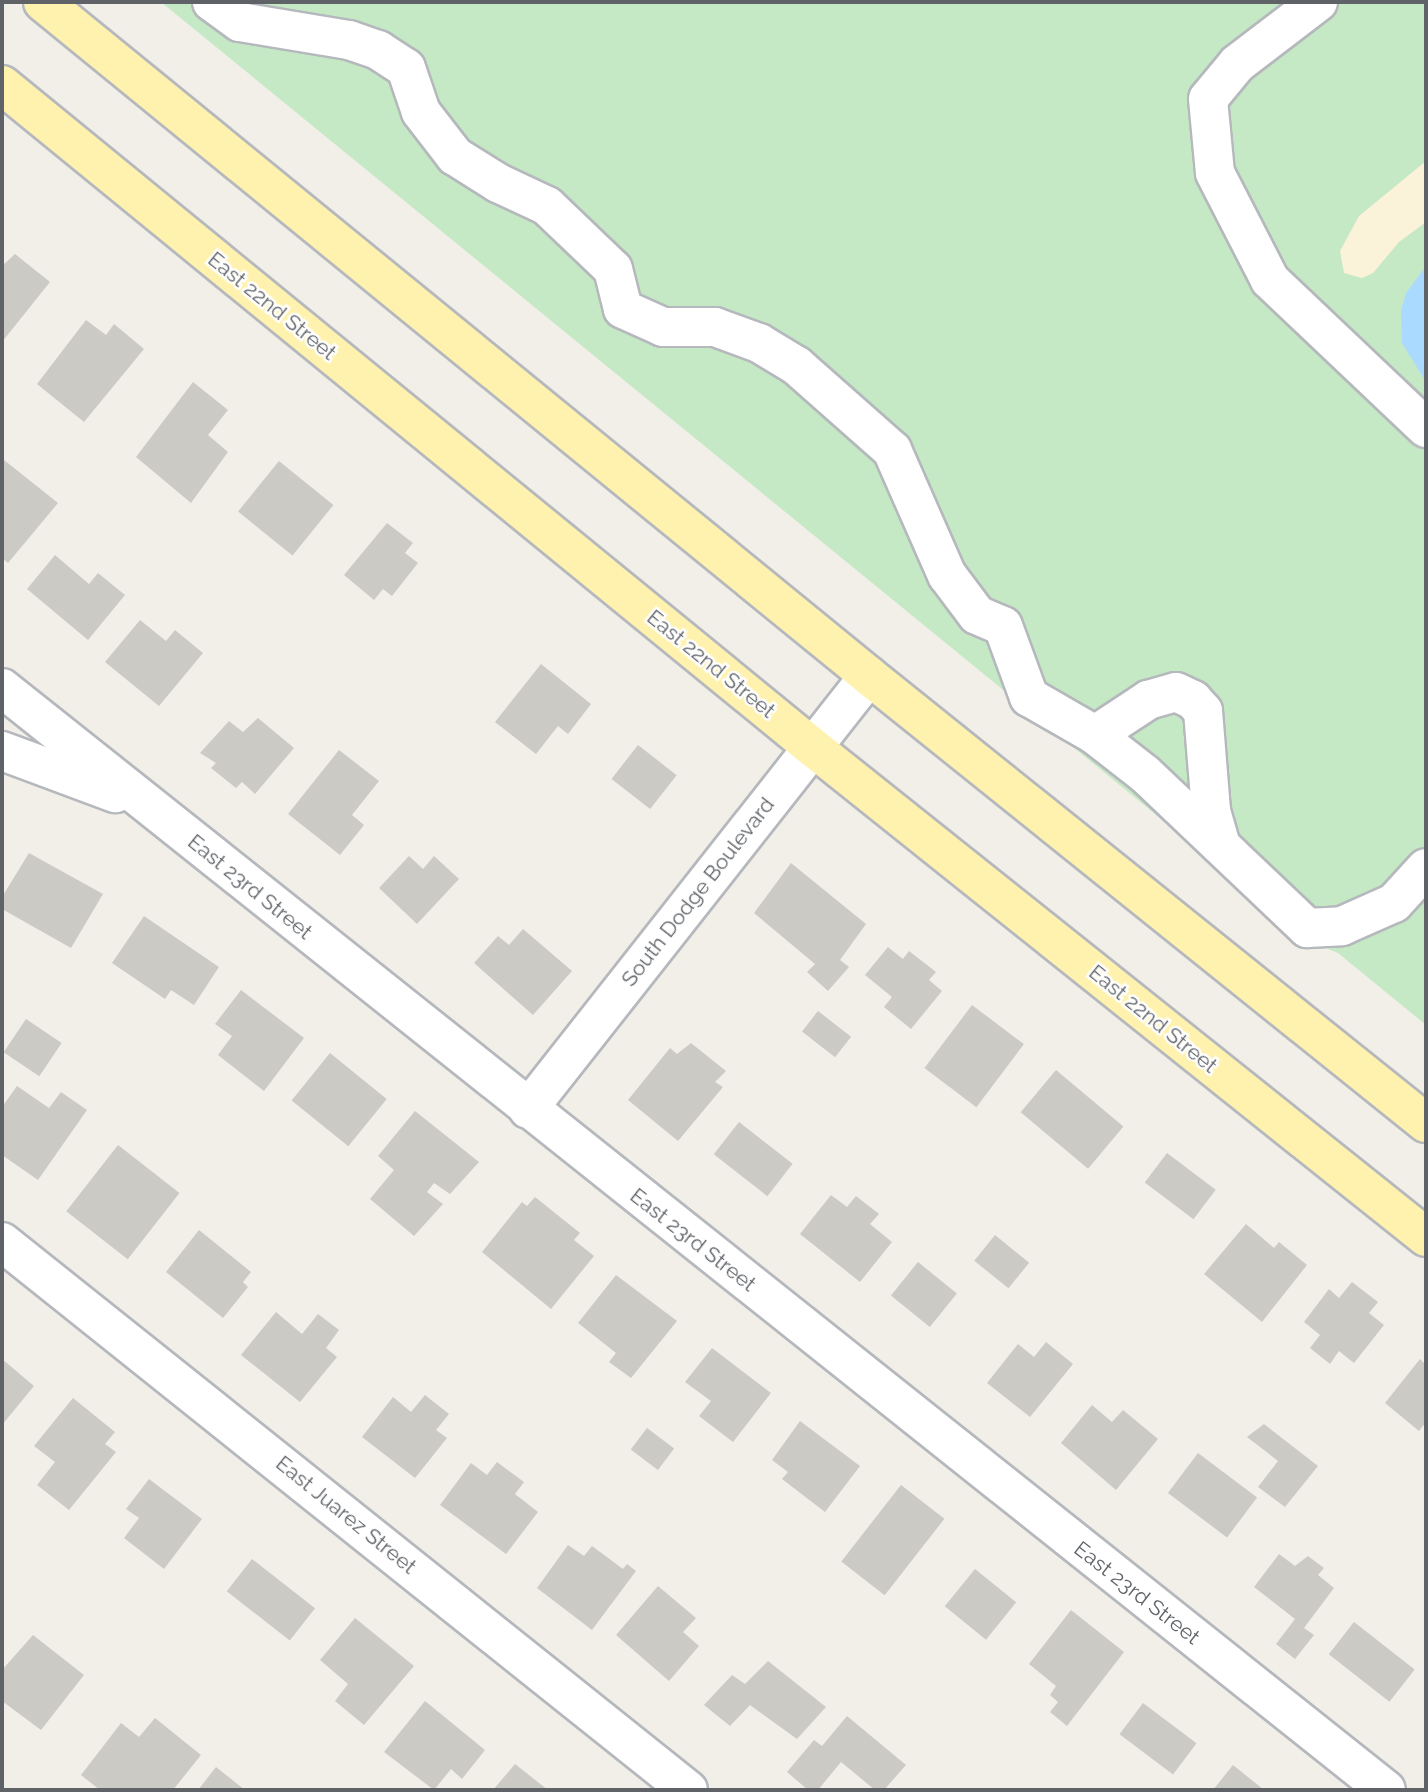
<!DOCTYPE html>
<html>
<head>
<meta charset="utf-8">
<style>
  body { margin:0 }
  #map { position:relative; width:1428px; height:1792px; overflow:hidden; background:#f1efe8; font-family:Raleway,sans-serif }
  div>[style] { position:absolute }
  .green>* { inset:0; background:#c5e8c5 }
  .sand>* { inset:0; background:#fbf3d9 }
  .water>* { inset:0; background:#aadaff }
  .building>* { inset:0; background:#cccac5; transform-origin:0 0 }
  .roads { filter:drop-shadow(2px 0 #b5b8bc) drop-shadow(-2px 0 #b5b8bc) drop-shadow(0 2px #b5b8bc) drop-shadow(0 -2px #b5b8bc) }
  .minor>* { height:38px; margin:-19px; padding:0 19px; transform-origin:19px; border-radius:19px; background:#fff }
  .major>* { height:38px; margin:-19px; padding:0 19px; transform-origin:19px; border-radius:19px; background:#fff2af }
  span { translate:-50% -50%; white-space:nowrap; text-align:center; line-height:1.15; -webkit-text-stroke:5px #fff; paint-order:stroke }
  .street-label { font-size:21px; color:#5f6368 }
  .frame { position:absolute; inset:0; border:4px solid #5f6368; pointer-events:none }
</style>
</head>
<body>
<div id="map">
  <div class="green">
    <div style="clip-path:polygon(161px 2px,1426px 2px,1426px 1025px,1338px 953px,1313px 943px)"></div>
  </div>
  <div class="sand">
    <div style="clip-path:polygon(1426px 161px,1426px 222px,1399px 242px,1373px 273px,1362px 278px,1344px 273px,1340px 251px,1359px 216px)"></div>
  </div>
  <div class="water">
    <div style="clip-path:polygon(1426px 266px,1426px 382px,1402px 343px,1401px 310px,1406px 293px)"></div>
  </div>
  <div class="building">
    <div style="clip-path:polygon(15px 254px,50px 282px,2px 342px,2px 266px)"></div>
    <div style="clip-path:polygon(86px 320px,106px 335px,114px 324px,144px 349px,84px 422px,37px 384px)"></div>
    <div style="clip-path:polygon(193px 382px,228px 410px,208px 435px,228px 452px,191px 503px,136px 457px)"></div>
    <div style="clip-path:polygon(4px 460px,58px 503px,8px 563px,2px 558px)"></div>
    <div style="left:279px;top:461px;width:70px;height:65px;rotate:39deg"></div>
    <div style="clip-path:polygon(387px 523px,413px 543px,405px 553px,418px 563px,392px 596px,383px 589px,374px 600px,344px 575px)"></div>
    <div style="clip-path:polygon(55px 555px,89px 584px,98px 573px,125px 595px,88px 640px,27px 589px)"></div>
    <div style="clip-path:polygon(140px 620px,166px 641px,175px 630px,203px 653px,159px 706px,105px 662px)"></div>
    <div style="clip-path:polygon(541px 664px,591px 704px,568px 734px,558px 726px,536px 754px,495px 722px)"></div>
    <div style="clip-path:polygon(258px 718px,294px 748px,255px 794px,242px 782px,236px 788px,211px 768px,216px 763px,200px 753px,229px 721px,243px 732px)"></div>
    <div style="left:638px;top:745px;width:49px;height:43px;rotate:38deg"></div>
    <div style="clip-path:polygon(339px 750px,379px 781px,352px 815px,364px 825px,340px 855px,288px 814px)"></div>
    <div style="clip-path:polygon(29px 853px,103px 894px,71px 948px,2px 909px,2px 897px)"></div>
    <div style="clip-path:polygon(409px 856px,423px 869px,434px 856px,459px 879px,417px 924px,379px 888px)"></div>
    <div style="clip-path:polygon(791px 863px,866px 924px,840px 960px,849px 967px,828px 991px,807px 972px,815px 964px,754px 913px)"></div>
    <div style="clip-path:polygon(144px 916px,219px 967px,194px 1005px,171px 990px,165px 999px,112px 963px)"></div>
    <div style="clip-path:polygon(523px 929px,572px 971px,533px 1015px,474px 963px,498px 936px,509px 945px)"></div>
    <div style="clip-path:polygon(888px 947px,903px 959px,909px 951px,936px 972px,929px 980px,942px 991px,911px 1029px,884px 1007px,892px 997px,865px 975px)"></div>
    <div style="clip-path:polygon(241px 990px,304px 1038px,264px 1091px,218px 1055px,232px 1036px,215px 1024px)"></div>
    <div style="left:972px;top:1005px;width:65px;height:79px;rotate:37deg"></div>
    <div style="left:818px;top:1011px;width:42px;height:26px;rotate:38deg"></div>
    <div style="left:26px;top:1019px;width:43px;height:40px;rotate:34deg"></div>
    <div style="clip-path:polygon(691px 1043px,726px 1071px,715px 1082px,723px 1087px,678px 1141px,628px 1100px,670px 1048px,677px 1054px)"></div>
    <div style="left:330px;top:1053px;width:73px;height:61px;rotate:39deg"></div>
    <div style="left:1056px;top:1070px;width:88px;height:55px;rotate:40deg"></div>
    <div style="clip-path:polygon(17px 1086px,49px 1108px,61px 1092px,87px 1110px,38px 1180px,2px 1155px,2px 1107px)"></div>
    <div style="clip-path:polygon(415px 1111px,479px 1162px,450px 1194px,434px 1183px,427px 1192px,443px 1204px,414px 1236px,370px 1199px,394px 1170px,378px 1156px)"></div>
    <div style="left:739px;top:1122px;width:68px;height:41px;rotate:38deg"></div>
    <div style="left:118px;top:1145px;width:78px;height:84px;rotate:38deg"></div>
    <div style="left:1167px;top:1153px;width:61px;height:37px;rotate:37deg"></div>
    <div style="clip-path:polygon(831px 1195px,847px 1207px,856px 1196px,879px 1214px,870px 1224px,892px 1242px,860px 1282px,800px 1234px)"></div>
    <div style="clip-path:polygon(535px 1197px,580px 1233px,574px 1240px,594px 1256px,551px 1309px,482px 1252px,522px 1202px,527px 1206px)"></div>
    <div style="clip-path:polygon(1246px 1224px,1274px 1248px,1279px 1242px,1307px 1265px,1262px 1322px,1204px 1274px)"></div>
    <div style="clip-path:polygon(199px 1230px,251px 1272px,243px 1282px,248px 1287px,223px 1318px,166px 1272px)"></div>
    <div style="left:995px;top:1235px;width:44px;height:33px;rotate:39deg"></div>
    <div style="left:918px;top:1262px;width:50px;height:43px;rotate:39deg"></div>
    <div style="clip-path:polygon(616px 1275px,677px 1321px,631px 1378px,609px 1362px,616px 1353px,578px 1323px)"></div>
    <div style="clip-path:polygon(1352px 1282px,1378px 1302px,1369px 1313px,1384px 1325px,1354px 1363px,1339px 1351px,1330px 1364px,1310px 1348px,1320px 1335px,1304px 1322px,1329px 1289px,1339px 1298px)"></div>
    <div style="clip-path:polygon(276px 1312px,302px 1334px,318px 1314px,339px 1330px,326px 1348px,337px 1357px,300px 1402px,241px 1355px)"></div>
    <div style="clip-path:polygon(1046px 1342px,1073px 1364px,1030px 1417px,987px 1383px,1018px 1344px,1034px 1357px)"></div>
    <div style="clip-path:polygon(712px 1348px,771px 1393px,733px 1442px,699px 1416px,711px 1401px,685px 1382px)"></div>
    <div style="clip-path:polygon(2px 1359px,34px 1386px,2px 1425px)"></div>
    <div style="clip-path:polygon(1420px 1359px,1426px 1365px,1426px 1422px,1419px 1431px,1385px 1403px)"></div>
    <div style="clip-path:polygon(425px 1395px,449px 1414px,436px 1430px,447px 1438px,415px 1478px,362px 1437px,393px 1397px,411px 1412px)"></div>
    <div style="clip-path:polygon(73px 1398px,115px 1432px,105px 1444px,116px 1452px,69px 1510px,37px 1485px,55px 1462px,34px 1446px)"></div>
    <div style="clip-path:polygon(1092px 1405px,1112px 1422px,1123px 1410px,1158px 1439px,1116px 1490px,1061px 1443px)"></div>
    <div style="clip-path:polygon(800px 1421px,860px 1466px,825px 1512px,782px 1479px,788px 1472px,772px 1460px)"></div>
    <div style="clip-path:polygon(1264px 1424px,1318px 1466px,1285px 1507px,1258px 1487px,1278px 1461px,1247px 1437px)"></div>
    <div style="left:647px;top:1428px;width:34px;height:27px;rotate:37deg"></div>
    <div style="left:1198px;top:1453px;width:74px;height:50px;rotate:37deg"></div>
    <div style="clip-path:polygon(497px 1462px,524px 1482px,515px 1494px,538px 1512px,506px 1554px,440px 1505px,471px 1463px,487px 1475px)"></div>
    <div style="clip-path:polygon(149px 1479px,202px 1519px,164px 1569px,124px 1538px,139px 1518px,126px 1509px)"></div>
    <div style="left:901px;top:1485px;width:55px;height:97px;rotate:38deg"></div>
    <div style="clip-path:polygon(568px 1545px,584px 1556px,592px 1546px,623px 1569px,627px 1564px,636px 1571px,592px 1630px,537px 1588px)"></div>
    <div style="clip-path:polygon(1279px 1554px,1295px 1566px,1308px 1556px,1324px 1568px,1318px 1575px,1334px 1588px,1304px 1628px,1314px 1635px,1295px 1659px,1276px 1644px,1295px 1619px,1254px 1587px)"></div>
    <div style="left:252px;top:1559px;width:80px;height:41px;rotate:38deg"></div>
    <div style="left:975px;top:1569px;width:53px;height:48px;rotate:39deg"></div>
    <div style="clip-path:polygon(658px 1586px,696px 1618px,683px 1632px,699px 1646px,669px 1681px,616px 1635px)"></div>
    <div style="clip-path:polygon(1071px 1610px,1124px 1652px,1067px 1726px,1050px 1712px,1058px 1702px,1050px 1695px,1056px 1686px,1029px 1664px)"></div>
    <div style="clip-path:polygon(355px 1618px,414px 1666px,364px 1725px,335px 1701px,348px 1684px,320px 1660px)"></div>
    <div style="left:1354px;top:1622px;width:77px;height:41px;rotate:38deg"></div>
    <div style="clip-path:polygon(33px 1635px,84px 1675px,41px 1730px,2px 1701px,2px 1670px)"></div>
    <div style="clip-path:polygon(768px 1661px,826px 1707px,797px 1739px,750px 1705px,730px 1726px,704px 1705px,732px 1675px,745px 1684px)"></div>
    <div style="clip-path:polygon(425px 1701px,485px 1750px,462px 1779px,451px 1769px,434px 1790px,384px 1752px)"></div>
    <div style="left:1143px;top:1703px;width:67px;height:39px;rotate:37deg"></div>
    <div style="clip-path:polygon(847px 1716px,906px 1765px,884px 1790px,875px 1790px,841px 1762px,818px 1790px,808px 1790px,787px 1772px,814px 1740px,822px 1746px)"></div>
    <div style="clip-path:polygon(155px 1718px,201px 1755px,173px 1790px,100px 1790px,81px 1775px,121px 1723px,139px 1737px)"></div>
    <div style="clip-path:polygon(515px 1764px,548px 1790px,493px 1790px)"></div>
    <div style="clip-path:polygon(1233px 1765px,1264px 1790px,1213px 1790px)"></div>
    <div style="clip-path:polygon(216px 1767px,245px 1790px,198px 1790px)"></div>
  </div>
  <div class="roads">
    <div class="minor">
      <div style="left:212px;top:2px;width:34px;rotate:36deg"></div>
      <div style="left:240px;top:22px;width:110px;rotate:9.4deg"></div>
      <div style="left:349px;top:40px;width:31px;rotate:19deg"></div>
      <div style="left:378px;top:50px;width:33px;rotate:33deg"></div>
      <div style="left:406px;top:68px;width:46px;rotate:71.2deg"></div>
      <div style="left:421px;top:112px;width:56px;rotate:52.3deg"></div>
      <div style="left:455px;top:156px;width:51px;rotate:32.1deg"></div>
      <div style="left:498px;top:183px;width:54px;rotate:25.1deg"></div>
      <div style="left:547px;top:206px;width:91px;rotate:43.7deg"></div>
      <div style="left:613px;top:269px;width:41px;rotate:76deg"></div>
      <div style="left:623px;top:309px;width:44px;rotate:24.2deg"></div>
      <div style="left:663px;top:327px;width:52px"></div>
      <div style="left:715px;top:327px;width:47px;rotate:20deg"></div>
      <div style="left:759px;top:343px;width:44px;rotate:31.2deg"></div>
      <div style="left:797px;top:366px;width:127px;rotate:41.5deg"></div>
      <div style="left:892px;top:450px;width:137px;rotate:66.3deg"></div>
      <div style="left:947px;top:575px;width:50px;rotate:53.1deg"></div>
      <div style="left:977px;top:615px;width:28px;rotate:23deg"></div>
      <div style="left:1003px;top:626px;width:76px;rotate:69.9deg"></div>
      <div style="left:1029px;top:697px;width:76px;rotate:29.9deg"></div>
      <div style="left:1095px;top:735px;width:63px;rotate:38deg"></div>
      <div style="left:1145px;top:774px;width:224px;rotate:43.5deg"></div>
      <div style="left:1307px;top:928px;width:35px;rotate:-3deg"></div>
      <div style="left:1342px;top:926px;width:57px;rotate:-23.9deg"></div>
      <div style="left:1394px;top:903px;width:47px;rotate:-47.6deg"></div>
      <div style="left:1318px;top:2px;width:102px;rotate:142.6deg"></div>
      <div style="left:1237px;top:64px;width:45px;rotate:129.6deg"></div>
      <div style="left:1208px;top:99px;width:74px;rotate:84.6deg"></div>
      <div style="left:1215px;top:173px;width:120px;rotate:62.8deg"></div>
      <div style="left:1270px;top:280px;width:215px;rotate:43.5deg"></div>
      <div style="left:2px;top:688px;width:1769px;rotate:38.53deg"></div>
      <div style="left:1095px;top:735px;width:64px;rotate:-33.4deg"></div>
      <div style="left:1148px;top:700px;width:29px;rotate:-16deg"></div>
      <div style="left:1176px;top:692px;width:19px;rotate:25deg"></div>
      <div style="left:1193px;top:700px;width:15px;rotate:48deg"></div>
      <div style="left:1203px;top:711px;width:100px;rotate:85.4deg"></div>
      <div style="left:1211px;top:811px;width:36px;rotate:74deg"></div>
      <div style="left:2px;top:751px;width:121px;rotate:20.4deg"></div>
      <div style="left:528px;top:1109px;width:551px;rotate:-51.78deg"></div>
      <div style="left:2px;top:1242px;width:878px;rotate:38.62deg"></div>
    </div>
    <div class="major">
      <div style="left:43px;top:2px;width:1066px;rotate:39.21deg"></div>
      <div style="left:869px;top:676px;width:714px;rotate:38.75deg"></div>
      <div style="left:2px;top:85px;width:1045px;rotate:39.25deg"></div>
      <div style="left:811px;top:746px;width:787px;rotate:38.6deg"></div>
    </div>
  </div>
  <div class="street-label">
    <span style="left:272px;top:306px;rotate:39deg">East 22nd Street</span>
    <span style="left:711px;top:664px;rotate:39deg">East 22nd Street</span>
    <span style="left:250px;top:887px;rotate:39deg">East 23rd Street</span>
    <span style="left:698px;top:892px;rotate:-52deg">South Dodge Boulevard</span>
    <span style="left:1153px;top:1019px;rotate:39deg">East 22nd Street</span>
    <span style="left:693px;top:1240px;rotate:38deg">East 23rd Street</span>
    <span style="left:346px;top:1515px;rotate:39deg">East Juarez Street</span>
    <span style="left:1137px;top:1593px;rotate:38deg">East 23rd Street</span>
  </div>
  <div class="frame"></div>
</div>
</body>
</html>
